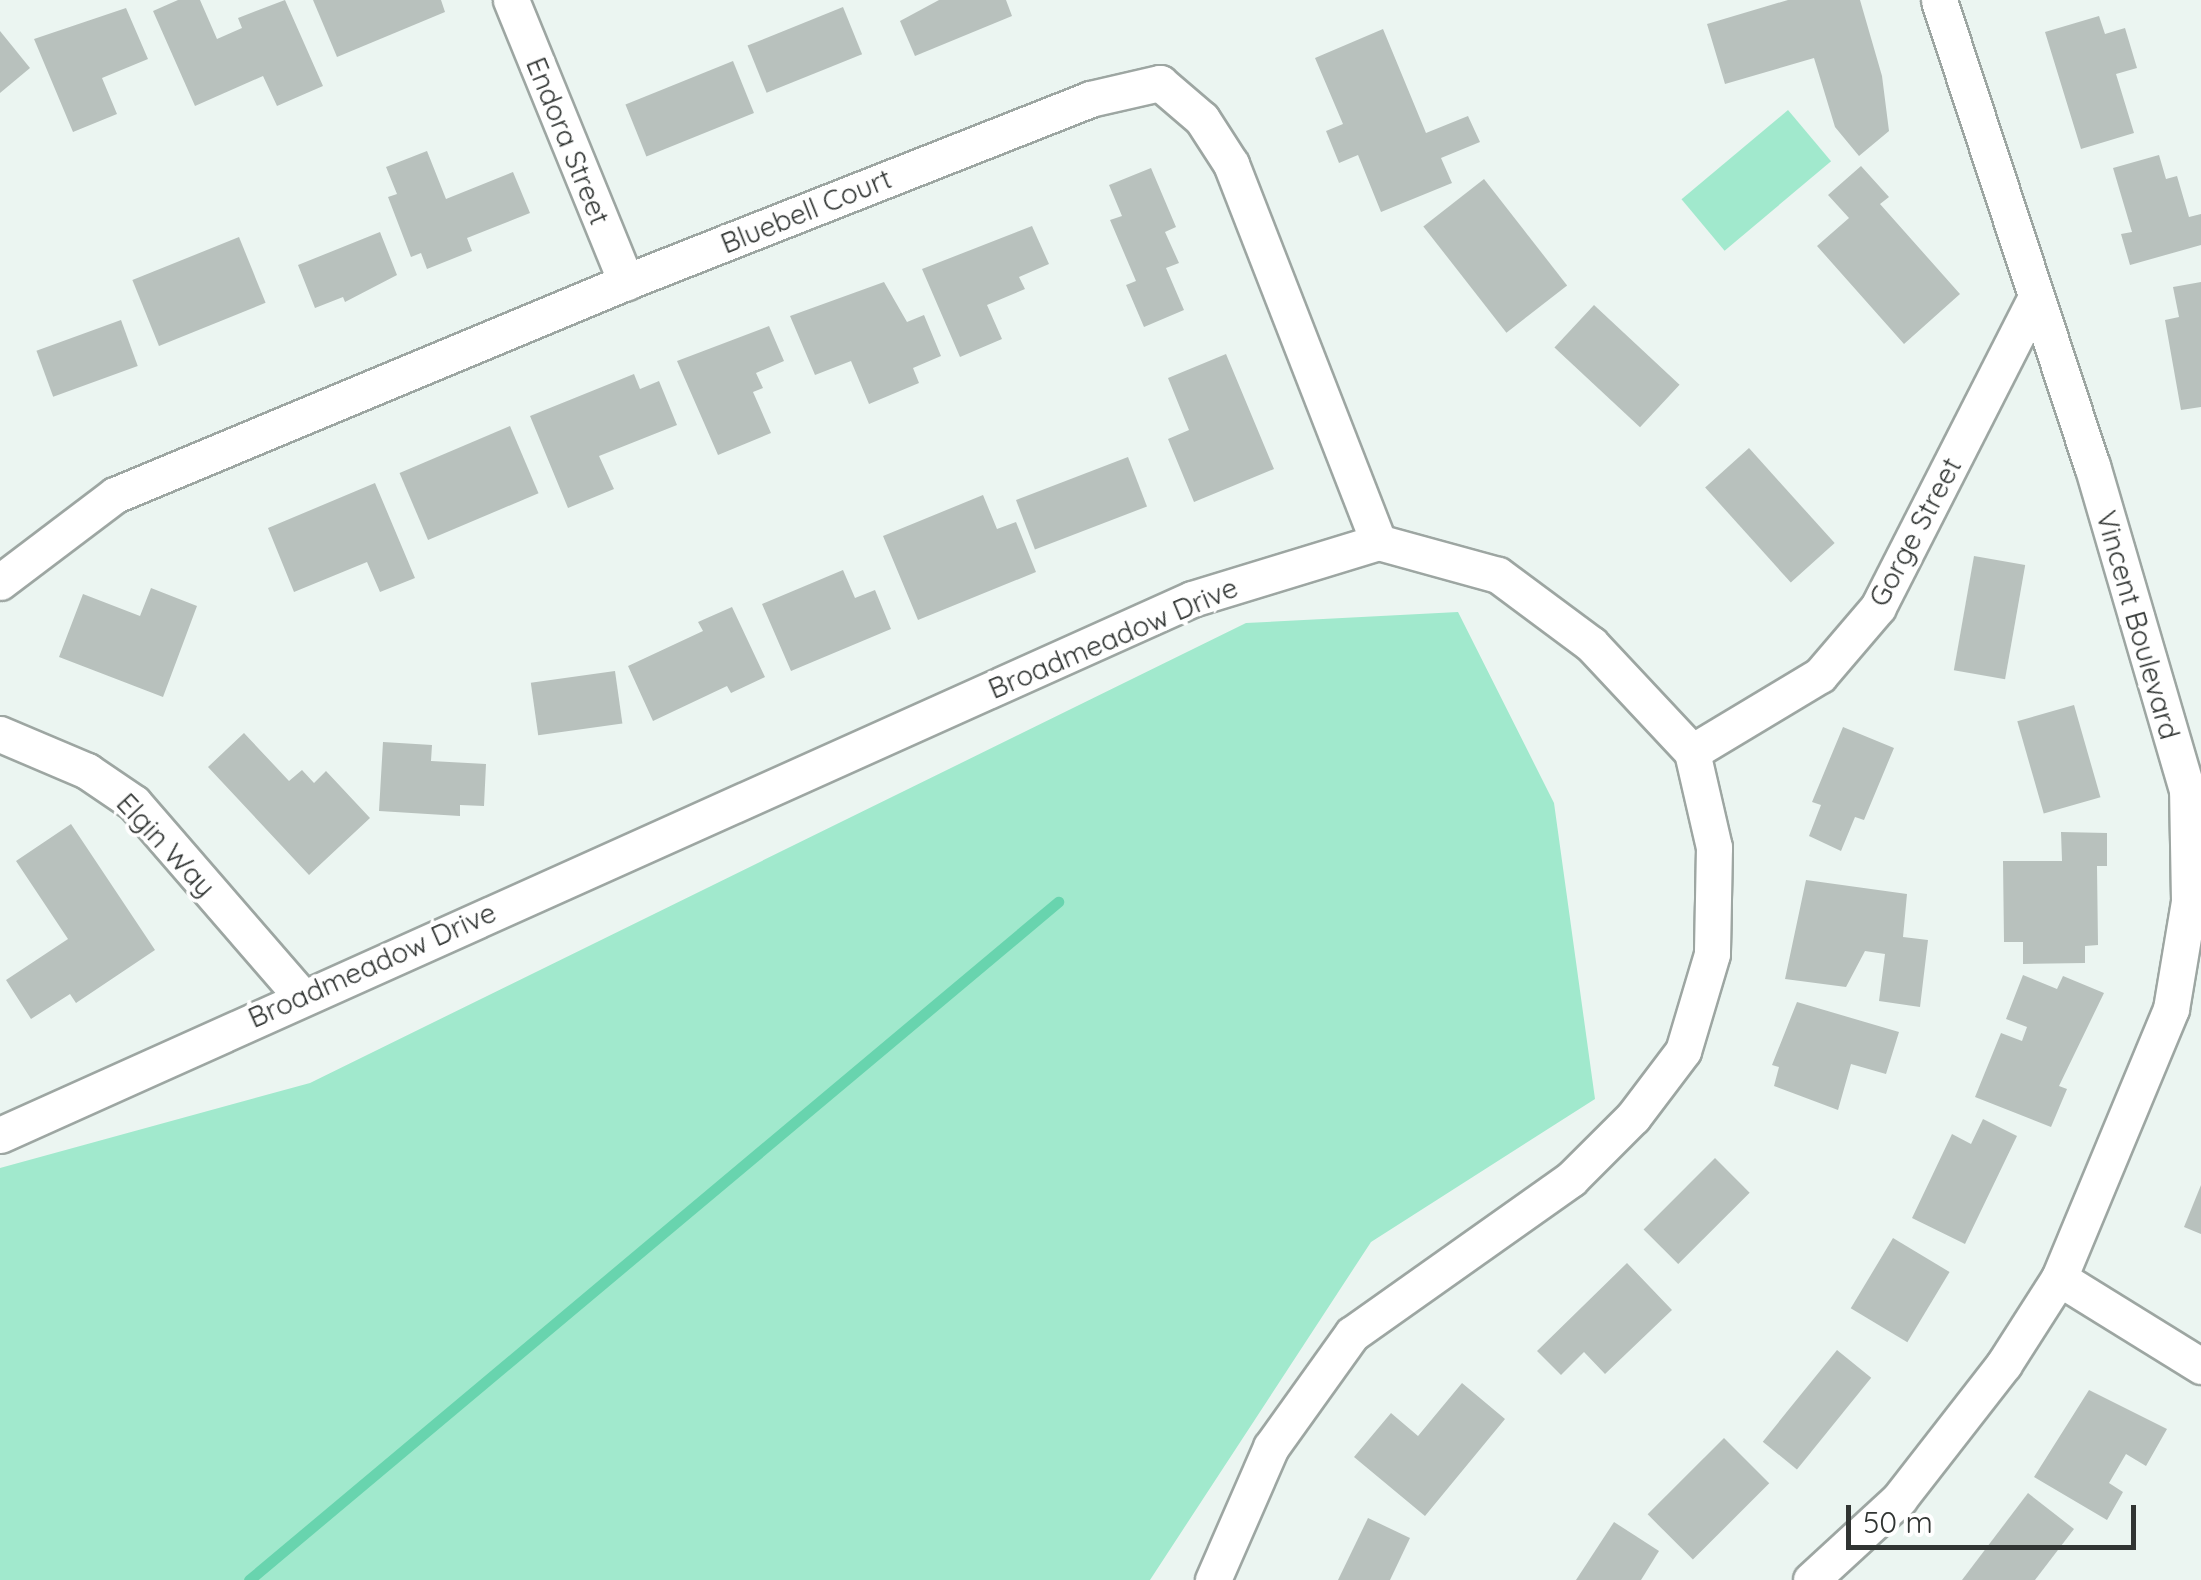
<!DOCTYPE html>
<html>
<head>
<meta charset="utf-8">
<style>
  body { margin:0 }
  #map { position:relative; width:2201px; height:1580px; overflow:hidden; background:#ebf5f1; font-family:Quicksand,sans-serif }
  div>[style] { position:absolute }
  .green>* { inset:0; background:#a1e9cd; transform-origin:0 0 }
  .stream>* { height:11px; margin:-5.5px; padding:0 5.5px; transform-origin:5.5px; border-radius:5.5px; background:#68d4ae }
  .building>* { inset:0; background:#b8c1bd; transform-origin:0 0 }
  .roads { filter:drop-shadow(2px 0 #9da6a2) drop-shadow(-2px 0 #9da6a2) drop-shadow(0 2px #9da6a2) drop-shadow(0 -2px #9da6a2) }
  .minor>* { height:35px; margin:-17.5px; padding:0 17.5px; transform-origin:17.5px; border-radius:17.5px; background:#fff }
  span { translate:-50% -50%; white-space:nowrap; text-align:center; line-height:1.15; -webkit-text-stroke:8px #fff; paint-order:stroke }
  .street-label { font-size:28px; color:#303432 }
  .scale { position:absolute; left:1846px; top:1505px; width:290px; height:45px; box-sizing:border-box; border:5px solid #303432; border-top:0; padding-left:12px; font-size:30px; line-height:35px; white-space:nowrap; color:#303432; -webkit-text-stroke:8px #fff; paint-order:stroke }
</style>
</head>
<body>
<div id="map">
  <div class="green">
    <div style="left:1788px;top:110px;width:67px;height:139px;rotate:50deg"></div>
    <div style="clip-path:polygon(1458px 612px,1554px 803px,1595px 1099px,1371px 1242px,1150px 1580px,0 1580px,0 1168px,310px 1083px,1246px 623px)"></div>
  </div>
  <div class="stream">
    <div style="left:249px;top:1580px;width:1056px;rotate:-39.97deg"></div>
  </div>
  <div class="building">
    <div style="clip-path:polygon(178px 0,200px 0,217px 39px,242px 28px,238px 18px,285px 0,323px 86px,277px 106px,263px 76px,195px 106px,153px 11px)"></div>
    <div style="clip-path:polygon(313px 0,441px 0,445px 12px,337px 57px)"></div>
    <div style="clip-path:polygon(939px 0,1006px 0,1012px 16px,915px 56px,900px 21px)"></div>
    <div style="clip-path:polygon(1788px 0,1860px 0,1882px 76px,1889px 131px,1859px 156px,1835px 127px,1814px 58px,1725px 84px,1707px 24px)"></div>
    <div style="left:843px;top:7px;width:51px;height:103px;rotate:68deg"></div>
    <div style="clip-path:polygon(126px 8px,148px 59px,102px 78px,117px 114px,73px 132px,34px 39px)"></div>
    <div style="clip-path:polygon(2099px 16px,2105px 34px,2125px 28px,2137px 68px,2116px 74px,2134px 133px,2081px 149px,2045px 32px)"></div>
    <div style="clip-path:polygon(1383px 29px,1426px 133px,1468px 116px,1480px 142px,1441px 158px,1452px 183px,1381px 212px,1358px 155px,1339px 163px,1326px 131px,1343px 124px,1315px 58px)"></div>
    <div style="clip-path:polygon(0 31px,30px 68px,0 93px)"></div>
    <div style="left:733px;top:61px;width:56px;height:116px;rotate:68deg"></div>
    <div style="clip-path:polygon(427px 151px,446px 199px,513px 172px,530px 213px,467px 238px,472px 251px,427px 269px,421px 253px,411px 257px,388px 197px,397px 194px,386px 167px)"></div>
    <div style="clip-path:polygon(2159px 155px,2166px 179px,2177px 176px,2189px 217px,2201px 214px,2201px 245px,2130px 265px,2121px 234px,2132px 232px,2113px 168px)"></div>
    <div style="clip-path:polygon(1861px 166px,1889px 197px,1880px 204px,1960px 294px,1904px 344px,1817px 246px,1849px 218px,1828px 195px)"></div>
    <div style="clip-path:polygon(1151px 168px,1176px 227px,1165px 232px,1179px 263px,1166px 268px,1184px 310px,1144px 327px,1126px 285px,1136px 281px,1110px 220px,1122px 216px,1109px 185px)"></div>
    <div style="left:1484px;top:179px;width:135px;height:77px;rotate:52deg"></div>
    <div style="clip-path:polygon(1032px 226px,1049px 264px,1019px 277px,1025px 289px,987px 305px,1002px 339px,960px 357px,922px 269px)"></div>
    <div style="clip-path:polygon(380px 232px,397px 275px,345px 302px,343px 297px,315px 308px,298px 265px)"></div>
    <div style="left:239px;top:237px;width:71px;height:115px;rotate:68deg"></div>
    <div style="clip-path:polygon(884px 282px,907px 322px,924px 315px,941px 356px,913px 368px,919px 383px,869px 404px,851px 361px,815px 375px,790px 316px)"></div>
    <div style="clip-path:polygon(2201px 282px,2201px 407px,2181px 410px,2165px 320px,2179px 317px,2173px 287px)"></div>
    <div style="left:1594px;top:305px;width:117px;height:58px;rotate:43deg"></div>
    <div style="left:121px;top:320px;width:49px;height:90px;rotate:70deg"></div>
    <div style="clip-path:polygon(769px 326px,784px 361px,756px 373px,763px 388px,753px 392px,771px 433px,718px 455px,677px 361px)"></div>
    <div style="clip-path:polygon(1226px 354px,1274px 469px,1194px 502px,1168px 439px,1189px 430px,1168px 378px)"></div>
    <div style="clip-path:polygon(634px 374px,640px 389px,659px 381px,677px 425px,599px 456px,614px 489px,568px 508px,530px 416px)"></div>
    <div style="left:510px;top:426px;width:73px;height:120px;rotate:67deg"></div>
    <div style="left:1749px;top:448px;width:128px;height:59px;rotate:48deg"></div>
    <div style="left:1128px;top:457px;width:53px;height:120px;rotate:69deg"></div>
    <div style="clip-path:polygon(375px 483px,415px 578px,380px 592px,367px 562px,294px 592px,268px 528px)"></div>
    <div style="clip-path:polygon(983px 495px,997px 529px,1016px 522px,1036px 572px,918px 620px,883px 536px)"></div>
    <div style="left:1974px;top:556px;width:52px;height:116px;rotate:10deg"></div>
    <div style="clip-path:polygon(843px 570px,855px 598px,875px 590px,891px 629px,791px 671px,762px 604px)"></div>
    <div style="clip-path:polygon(151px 588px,197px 606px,163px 697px,59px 657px,83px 594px,140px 616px)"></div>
    <div style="clip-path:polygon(732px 607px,765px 677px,731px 693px,727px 686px,653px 721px,628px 666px,703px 631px,698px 622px)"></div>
    <div style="left:615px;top:671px;width:53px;height:85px;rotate:82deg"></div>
    <div style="left:2074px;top:705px;width:96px;height:59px;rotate:74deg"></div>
    <div style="clip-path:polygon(1843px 727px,1894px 748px,1864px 820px,1855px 817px,1841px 851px,1809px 836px,1821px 805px,1812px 802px)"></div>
    <div style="clip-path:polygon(244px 733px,289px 781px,302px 770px,314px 783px,326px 771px,370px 818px,309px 875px,208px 767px)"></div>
    <div style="clip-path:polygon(383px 742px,432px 745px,431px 761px,486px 764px,484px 806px,460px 805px,460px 816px,379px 811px)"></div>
    <div style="clip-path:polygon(71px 824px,155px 950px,76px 1003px,70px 994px,31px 1019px,6px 980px,68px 939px,16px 861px)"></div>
    <div style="clip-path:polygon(2061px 832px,2107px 833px,2107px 866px,2097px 866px,2098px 945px,2085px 946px,2085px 963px,2023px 964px,2023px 942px,2004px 942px,2003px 861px,2062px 861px)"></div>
    <div style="clip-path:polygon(1806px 880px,1907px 894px,1903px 937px,1928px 940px,1920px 1007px,1879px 1001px,1885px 954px,1865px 951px,1846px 987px,1785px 979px)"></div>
    <div style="clip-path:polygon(2023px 975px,2057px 989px,2063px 976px,2104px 993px,2059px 1086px,2067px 1089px,2051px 1127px,1975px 1097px,2001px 1033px,2022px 1041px,2027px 1027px,2006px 1019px)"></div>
    <div style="clip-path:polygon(1797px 1002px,1899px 1032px,1886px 1074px,1851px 1064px,1838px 1110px,1774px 1086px,1779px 1067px,1772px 1065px)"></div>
    <div style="clip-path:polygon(1983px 1119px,2017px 1136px,1965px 1244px,1912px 1218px,1952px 1134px,1971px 1144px)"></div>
    <div style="left:1715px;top:1158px;width:49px;height:101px;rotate:45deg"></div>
    <div style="clip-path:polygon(2201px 1185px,2201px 1234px,2184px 1227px)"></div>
    <div style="left:1893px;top:1238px;width:66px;height:82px;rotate:31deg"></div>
    <div style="clip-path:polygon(1627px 1263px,1672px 1310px,1605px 1374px,1584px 1352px,1561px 1375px,1537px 1351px)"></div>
    <div style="left:1837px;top:1350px;width:44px;height:118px;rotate:39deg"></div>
    <div style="clip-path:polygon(1462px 1383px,1505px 1419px,1425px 1516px,1354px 1457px,1391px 1413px,1418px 1436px)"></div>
    <div style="clip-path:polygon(2089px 1390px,2167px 1429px,2146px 1466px,2126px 1454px,2109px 1483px,2123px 1492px,2107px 1520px,2034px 1477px)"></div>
    <div style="left:1724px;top:1438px;width:64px;height:108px;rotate:45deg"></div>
    <div style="clip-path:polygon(2028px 1493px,2074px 1529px,2035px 1580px,1962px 1580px)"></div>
    <div style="clip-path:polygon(1368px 1518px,1410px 1538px,1390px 1580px,1338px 1580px)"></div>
    <div style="clip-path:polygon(1614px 1522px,1659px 1551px,1641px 1580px,1576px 1580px)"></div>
  </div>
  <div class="roads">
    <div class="minor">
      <div style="left:511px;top:0;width:305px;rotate:67.8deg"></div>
      <div style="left:0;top:582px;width:144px;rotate:-37.1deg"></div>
      <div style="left:115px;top:495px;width:554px;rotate:-22.63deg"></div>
      <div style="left:626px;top:282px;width:499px;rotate:-21.5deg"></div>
      <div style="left:1090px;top:99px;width:72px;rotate:-12.9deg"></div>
      <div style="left:1160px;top:83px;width:55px;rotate:40.6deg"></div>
      <div style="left:1202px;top:119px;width:54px;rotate:57.2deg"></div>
      <div style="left:1231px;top:164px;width:406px;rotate:68.7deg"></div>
      <div style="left:0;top:734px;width:95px;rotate:23deg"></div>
      <div style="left:87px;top:771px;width:57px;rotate:34.2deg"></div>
      <div style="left:134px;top:803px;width:255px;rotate:49.1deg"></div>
      <div style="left:1692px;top:752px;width:149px;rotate:-31deg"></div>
      <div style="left:1820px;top:675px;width:89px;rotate:-49.5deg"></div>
      <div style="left:1878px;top:607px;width:346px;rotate:-63deg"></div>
      <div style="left:0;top:1135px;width:1307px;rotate:-24.21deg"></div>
      <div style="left:1192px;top:599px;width:195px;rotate:-17deg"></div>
      <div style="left:1378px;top:542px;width:124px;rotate:15.4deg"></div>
      <div style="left:1498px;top:575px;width:116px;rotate:36.6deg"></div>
      <div style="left:1591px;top:644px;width:148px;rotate:46.9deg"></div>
      <div style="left:1692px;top:752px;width:98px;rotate:77deg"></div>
      <div style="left:1714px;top:847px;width:107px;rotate:91.1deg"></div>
      <div style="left:1712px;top:954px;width:101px;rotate:106.6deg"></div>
      <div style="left:1683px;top:1051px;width:83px;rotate:127.1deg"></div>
      <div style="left:1633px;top:1117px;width:88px;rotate:135deg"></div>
      <div style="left:1571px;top:1179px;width:268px;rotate:144.7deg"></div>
      <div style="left:1352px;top:1334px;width:139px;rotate:125.6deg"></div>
      <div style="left:1271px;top:1447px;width:145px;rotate:113.6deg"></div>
      <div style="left:2059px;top:1278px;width:167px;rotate:31.8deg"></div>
      <div style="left:1811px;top:1580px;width:120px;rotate:-42.6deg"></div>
      <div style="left:1899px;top:1499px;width:171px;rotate:-52.1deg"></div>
      <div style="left:2004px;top:1364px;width:102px;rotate:-57.4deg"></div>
      <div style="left:2059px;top:1278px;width:291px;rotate:-67.4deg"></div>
      <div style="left:2171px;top:1009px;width:109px;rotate:-80.5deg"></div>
      <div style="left:2189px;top:901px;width:111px;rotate:-91deg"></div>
      <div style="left:2187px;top:790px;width:338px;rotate:-106.3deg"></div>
      <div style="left:2092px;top:466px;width:490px;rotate:-108.2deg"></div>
    </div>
  </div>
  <div class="street-label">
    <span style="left:568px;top:141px;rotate:68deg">Endora Street</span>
    <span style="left:806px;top:211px;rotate:-22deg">Bluebell Court</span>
    <span style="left:1915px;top:532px;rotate:-62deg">Gorge Street</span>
    <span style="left:2138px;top:625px;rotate:74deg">Vincent Boulevard</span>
    <span style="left:1113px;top:638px;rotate:-23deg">Broadmeadow Drive</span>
    <span style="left:166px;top:845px;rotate:47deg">Elgin Way</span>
    <span style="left:372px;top:965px;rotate:-24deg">Broadmeadow Drive</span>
  </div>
  <div class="scale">50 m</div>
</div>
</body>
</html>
